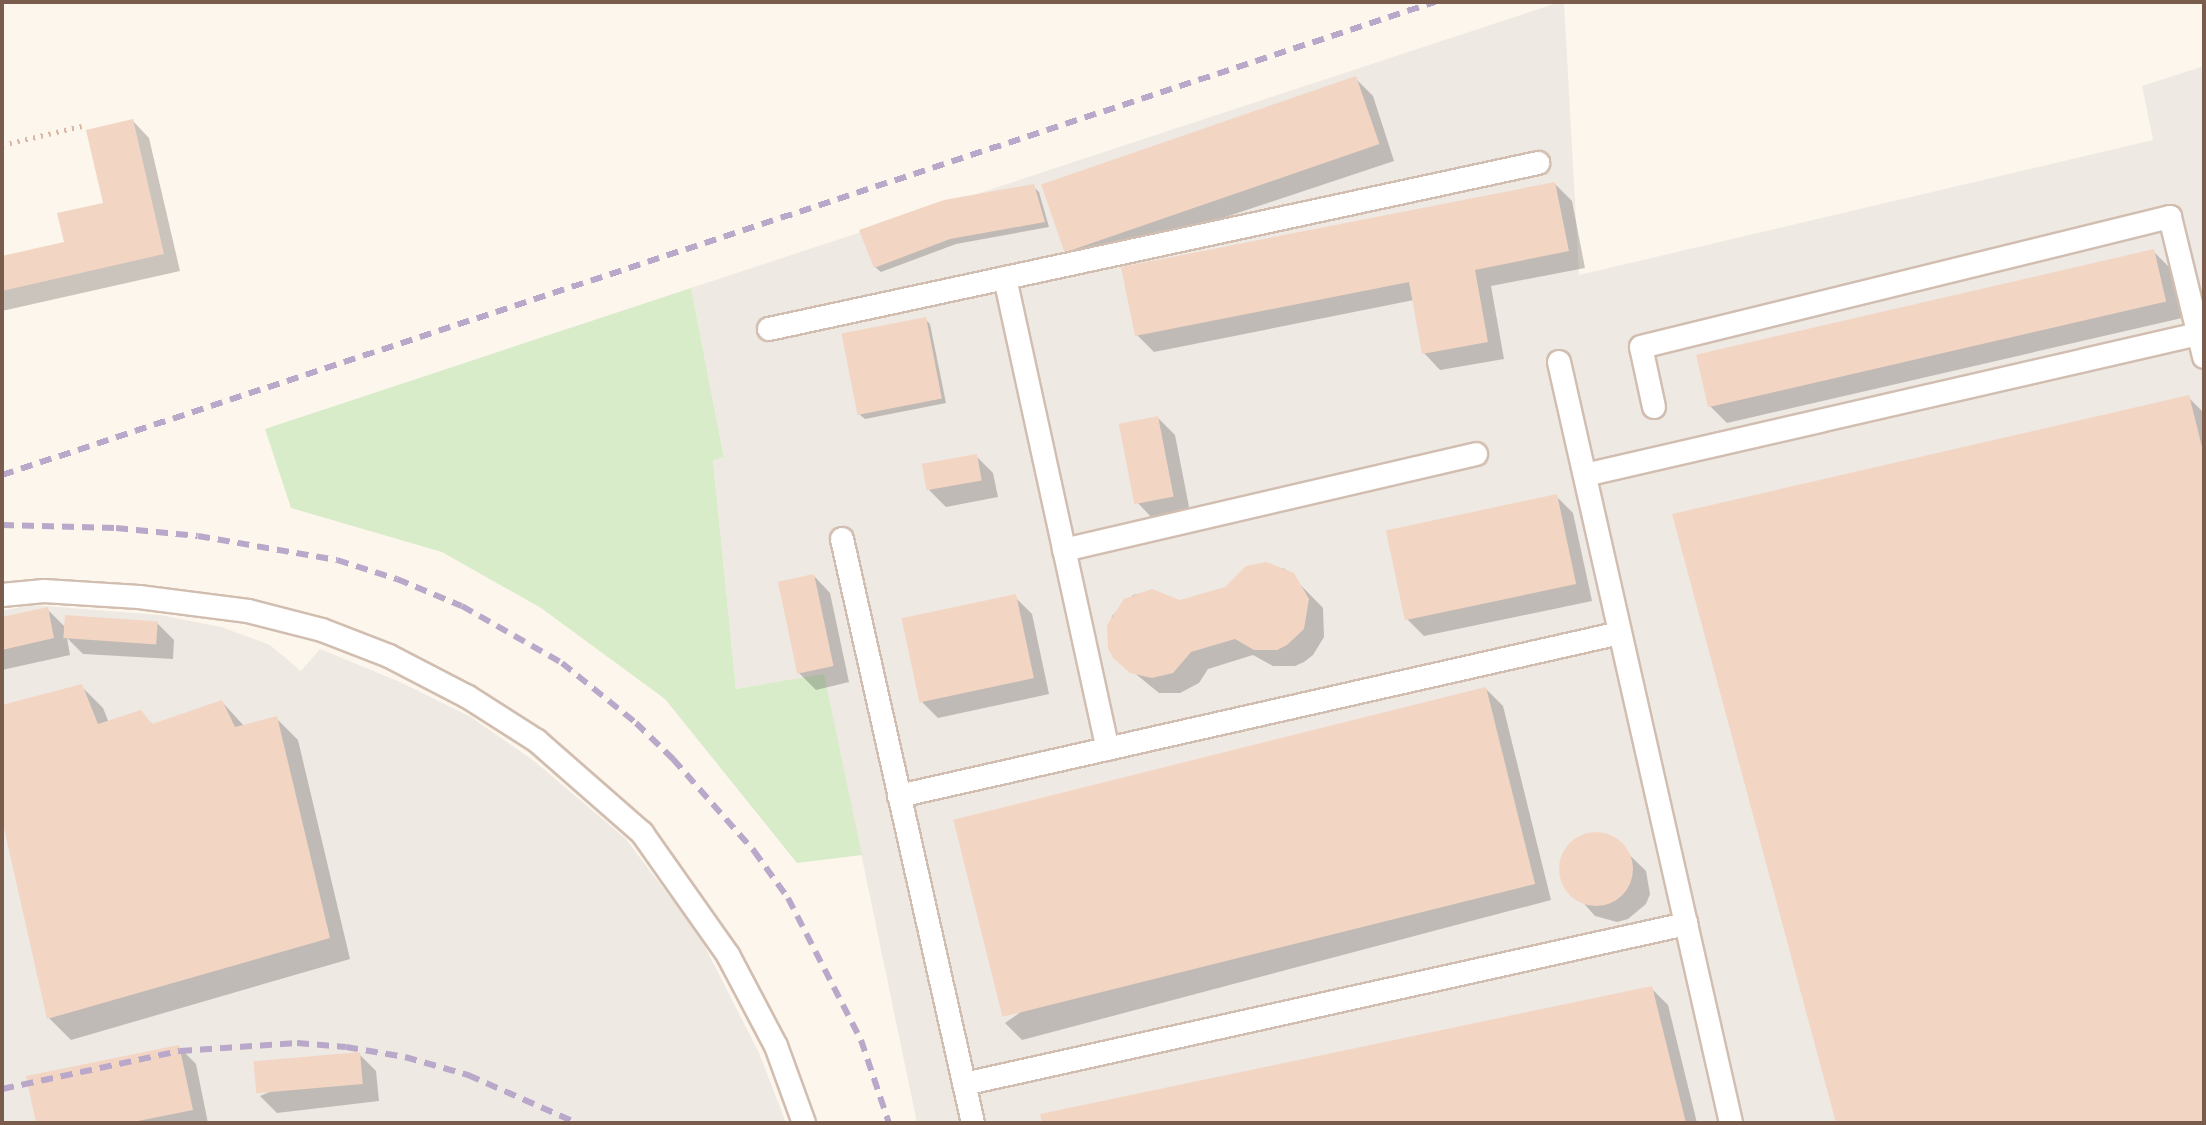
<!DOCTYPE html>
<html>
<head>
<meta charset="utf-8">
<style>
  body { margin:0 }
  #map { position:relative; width:2206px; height:1125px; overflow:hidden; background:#fdf6ec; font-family:Raleway,sans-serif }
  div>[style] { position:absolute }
  .industrial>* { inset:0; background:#efe9e4 }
  .green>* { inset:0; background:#d8ecc9 }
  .shadow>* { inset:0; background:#0003 }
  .building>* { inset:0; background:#f3d5c3; transform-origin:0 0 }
  .round { border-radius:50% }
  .path>* { height:5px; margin-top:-2.5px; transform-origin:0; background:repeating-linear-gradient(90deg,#d9b8a5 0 2px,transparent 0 8px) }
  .roads { filter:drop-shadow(2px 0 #d1beb0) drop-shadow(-2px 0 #d1beb0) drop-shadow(0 2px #d1beb0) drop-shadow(0 -2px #d1beb0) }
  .lane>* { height:22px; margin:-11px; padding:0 11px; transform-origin:11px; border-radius:11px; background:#fff }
  .rail>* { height:6px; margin-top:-3px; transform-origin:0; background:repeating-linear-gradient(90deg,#b9a8c9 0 12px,transparent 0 20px) }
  span { translate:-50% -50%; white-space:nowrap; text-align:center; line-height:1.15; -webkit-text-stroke:6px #fffaf3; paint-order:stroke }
  .frame { position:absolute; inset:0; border:4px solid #7a5c4d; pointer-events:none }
</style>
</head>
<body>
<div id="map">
  <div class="industrial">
    <div style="clip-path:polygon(1560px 2px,1564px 2px,1579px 275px,2153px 140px,2142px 86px,2204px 66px,2204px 1123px,917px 1123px,824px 675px,736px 689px,713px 459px,724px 456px,691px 288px)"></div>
    <div style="clip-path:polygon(31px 605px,160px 615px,221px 627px,270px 645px,301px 671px,320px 649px,400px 682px,471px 717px,534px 761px,625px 838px,699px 935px,759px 1053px,786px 1123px,2px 1123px,2px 611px)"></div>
  </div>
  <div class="green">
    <div style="clip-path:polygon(691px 288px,724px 457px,713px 460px,736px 689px,824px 674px,862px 855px,797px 863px,665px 699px,541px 608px,442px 552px,291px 508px,265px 429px)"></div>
  </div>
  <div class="shadow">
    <div style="clip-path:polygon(1356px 79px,1373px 96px,1394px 161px,1081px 265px,1064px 248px)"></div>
    <div style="clip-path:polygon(133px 121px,149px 138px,180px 271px,2px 311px,2px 258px,66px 244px,105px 204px)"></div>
    <div style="clip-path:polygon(1555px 184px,1572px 201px,1585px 268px,1491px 286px,1504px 359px,1440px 370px,1424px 353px,1414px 300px,1154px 352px,1137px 335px)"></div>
    <div style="clip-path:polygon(1034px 187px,1039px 192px,1049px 227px,956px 244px,881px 272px,875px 267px)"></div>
    <div style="clip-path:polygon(2153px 251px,2170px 268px,2182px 318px,1727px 423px,1710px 406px)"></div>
    <div style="clip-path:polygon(925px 319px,930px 324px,946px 403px,865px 419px,859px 414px)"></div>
    <div style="clip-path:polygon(2188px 397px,2204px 413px,2204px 1123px,1838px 1123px)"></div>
    <div style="clip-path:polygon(1158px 418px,1175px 435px,1190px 512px,1153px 519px,1137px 502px)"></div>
    <div style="clip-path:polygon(976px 456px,993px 473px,998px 497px,946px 507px,929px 490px)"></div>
    <div style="clip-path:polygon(1556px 496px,1573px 513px,1592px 601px,1424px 636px,1407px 619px)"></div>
    <div style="clip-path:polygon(1266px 564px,1285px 569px,1323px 608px,1324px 637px,1313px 655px,1304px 662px,1295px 666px,1273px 666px,1253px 655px,1208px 669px,1199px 683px,1180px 693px,1159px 693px,1115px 657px,1108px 636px,1112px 616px,1133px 595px,1152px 591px,1180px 602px,1226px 589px)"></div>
    <div style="clip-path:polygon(814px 576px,830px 593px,849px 682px,816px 690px,799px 673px)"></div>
    <div style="clip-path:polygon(1015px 597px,1032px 614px,1049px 694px,938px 718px,921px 701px)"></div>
    <div style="clip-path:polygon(47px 609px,66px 628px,157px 623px,174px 640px,173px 659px,83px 654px,67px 638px,70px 655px,2px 670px,2px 619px)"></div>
    <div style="clip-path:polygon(81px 686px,103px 708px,109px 723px,140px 712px,154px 726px,222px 702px,245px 727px,276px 718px,298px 740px,350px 959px,71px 1040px,49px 1018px,2px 810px,2px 707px)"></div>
    <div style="clip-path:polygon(1486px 689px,1503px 706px,1551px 900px,1022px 1040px,1005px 1023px)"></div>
    <div style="clip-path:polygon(1589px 834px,1611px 837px,1646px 871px,1650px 894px,1646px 904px,1628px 919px,1617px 922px,1595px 916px,1563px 880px,1561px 868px,1569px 847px)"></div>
    <div style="clip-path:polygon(1651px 988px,1668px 1005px,1697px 1123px,1044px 1123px)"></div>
    <div style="clip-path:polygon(179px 1047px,196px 1064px,208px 1123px,38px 1123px)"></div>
    <div style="clip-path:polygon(359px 1054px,376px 1071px,379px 1101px,277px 1113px,260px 1096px)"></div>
  </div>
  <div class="building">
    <div style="left:1356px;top:76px;width:72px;height:333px;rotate:71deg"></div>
    <div style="clip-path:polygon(133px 119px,164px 254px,2px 291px,2px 256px,64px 242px,57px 213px,103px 203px,86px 130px)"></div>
    <div style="clip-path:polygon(1555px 182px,1569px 251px,1475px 270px,1488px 342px,1422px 354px,1409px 282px,1135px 336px,1121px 267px)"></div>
    <div style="clip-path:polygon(1034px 184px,1045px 222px,950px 239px,874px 268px,859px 230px,944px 200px)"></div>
    <div style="left:2154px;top:249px;width:54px;height:470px;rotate:77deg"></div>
    <div style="left:926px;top:317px;width:83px;height:86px;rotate:79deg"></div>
    <div style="clip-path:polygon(2189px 395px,2204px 455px,2204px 1123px,1836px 1123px,1672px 514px)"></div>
    <div style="left:1158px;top:416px;width:82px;height:40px;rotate:79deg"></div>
    <div style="left:977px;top:454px;width:27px;height:56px;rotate:80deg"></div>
    <div style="left:1557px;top:494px;width:92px;height:175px;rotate:78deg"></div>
    <div style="clip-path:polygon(1266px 562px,1294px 573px,1309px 599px,1304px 629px,1287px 645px,1277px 650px,1254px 650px,1235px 639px,1191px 652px,1173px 673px,1152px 678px,1130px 673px,1113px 658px,1108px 648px,1107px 625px,1124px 599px,1152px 589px,1180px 600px,1225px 587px,1246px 566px)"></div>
    <div style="left:814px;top:574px;width:94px;height:37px;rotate:78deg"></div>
    <div style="left:1016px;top:594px;width:86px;height:117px;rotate:78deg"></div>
    <div style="clip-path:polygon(48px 607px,54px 638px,2px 650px,2px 617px)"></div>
    <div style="left:65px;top:615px;width:93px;height:23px;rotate:4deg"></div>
    <div style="clip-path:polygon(82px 684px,98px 724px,141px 710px,152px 724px,222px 700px,235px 727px,277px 716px,330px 938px,47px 1019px,2px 819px,2px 705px)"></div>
    <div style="left:1486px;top:687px;width:203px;height:549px;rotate:76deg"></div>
    <div class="round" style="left:1559px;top:832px;width:74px;height:74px"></div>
    <div style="clip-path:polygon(1652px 986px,1686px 1123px,1042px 1123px,1040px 1114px)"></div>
    <div style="clip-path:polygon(179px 1045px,193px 1110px,128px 1123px,36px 1123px,26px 1076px)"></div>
    <div style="left:360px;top:1052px;width:32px;height:107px;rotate:85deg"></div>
  </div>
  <div class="path">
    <div style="left:2px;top:145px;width:82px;rotate:-13.4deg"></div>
  </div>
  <div class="roads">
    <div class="lane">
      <div style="left:1005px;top:278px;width:482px;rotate:77.7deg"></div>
      <div style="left:769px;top:329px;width:787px;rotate:-12.18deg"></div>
      <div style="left:1559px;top:362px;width:780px;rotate:77.26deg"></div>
      <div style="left:1654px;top:407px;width:61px;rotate:-102.2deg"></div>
      <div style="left:1641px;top:347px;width:545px;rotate:-13.81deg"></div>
      <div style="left:2170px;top:217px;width:144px;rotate:76.3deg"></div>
      <div style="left:1585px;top:475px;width:629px;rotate:-12.95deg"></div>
      <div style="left:842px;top:539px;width:599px;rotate:77.36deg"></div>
      <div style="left:1064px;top:550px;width:423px;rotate:-13.1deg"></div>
      <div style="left:2px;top:595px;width:42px;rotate:-5.4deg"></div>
      <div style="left:44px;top:591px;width:95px;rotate:3.6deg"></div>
      <div style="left:139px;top:597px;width:110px;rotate:7.3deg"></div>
      <div style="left:248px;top:611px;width:76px;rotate:14.4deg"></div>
      <div style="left:322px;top:630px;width:72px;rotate:21.2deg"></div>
      <div style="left:389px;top:656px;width:89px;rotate:27.4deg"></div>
      <div style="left:468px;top:697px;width:82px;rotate:32.5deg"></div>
      <div style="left:537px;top:741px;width:140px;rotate:41.2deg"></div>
      <div style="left:642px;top:833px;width:149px;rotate:54.8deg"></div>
      <div style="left:728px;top:955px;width:103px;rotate:62.2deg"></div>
      <div style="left:776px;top:1046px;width:82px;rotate:70deg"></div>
      <div style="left:899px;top:796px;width:739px;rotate:-12.74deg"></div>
      <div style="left:964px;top:1084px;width:740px;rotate:-12.5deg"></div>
    </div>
  </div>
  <div class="rail">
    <div style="left:2px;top:475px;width:1509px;rotate:-18.27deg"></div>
    <div style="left:2px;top:525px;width:114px;rotate:1.5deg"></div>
    <div style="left:116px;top:528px;width:82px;rotate:5.6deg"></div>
    <div style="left:198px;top:536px;width:141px;rotate:9.8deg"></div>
    <div style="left:337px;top:560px;width:63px;rotate:17.6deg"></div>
    <div style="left:397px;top:579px;width:70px;rotate:22.6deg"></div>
    <div style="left:462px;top:606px;width:115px;rotate:29.7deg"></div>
    <div style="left:562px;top:663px;width:95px;rotate:39deg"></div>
    <div style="left:636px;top:723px;width:52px;rotate:44.2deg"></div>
    <div style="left:673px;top:759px;width:123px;rotate:48.6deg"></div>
    <div style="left:754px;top:851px;width:58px;rotate:54.1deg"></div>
    <div style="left:788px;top:898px;width:160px;rotate:62.8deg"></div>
    <div style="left:861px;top:1040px;width:88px;rotate:71.4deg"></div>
    <div style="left:2px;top:1089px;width:182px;rotate:-12.1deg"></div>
    <div style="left:180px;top:1051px;width:117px;rotate:-3.9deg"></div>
    <div style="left:297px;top:1043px;width:49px;rotate:4.7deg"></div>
    <div style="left:346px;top:1047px;width:60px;rotate:9.6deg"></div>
    <div style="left:405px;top:1057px;width:66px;rotate:15.9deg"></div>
    <div style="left:468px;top:1075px;width:119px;rotate:23.8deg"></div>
  </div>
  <div class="frame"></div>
</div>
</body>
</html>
